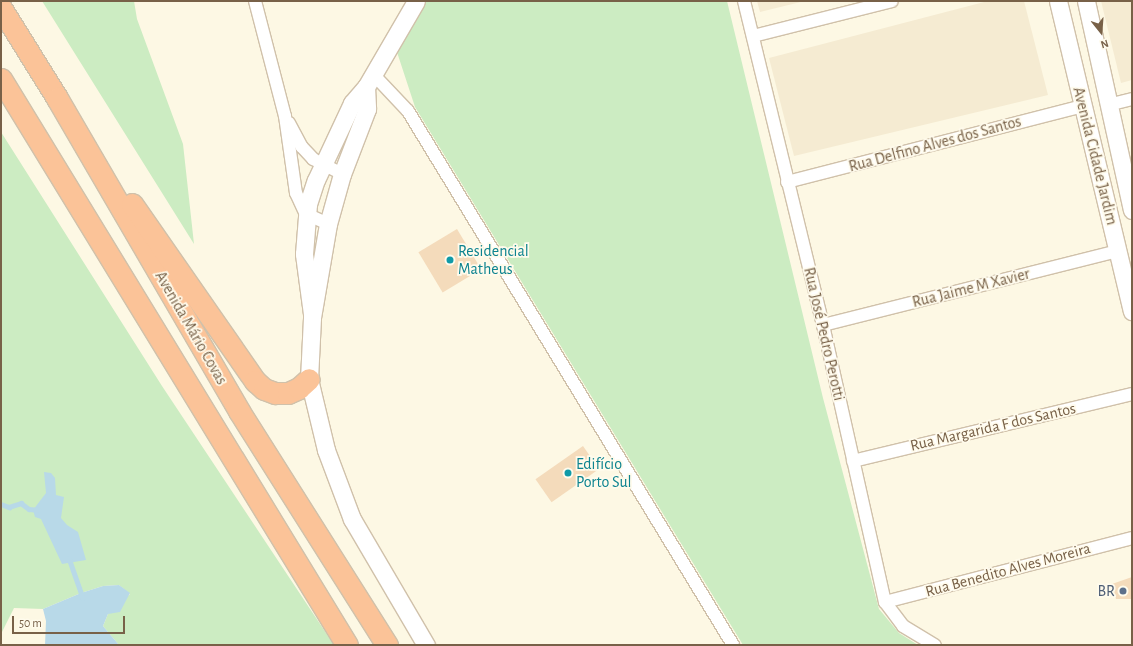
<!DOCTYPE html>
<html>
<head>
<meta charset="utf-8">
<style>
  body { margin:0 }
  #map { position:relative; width:1133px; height:646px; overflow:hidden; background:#fdf8e4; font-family:"Alegreya Sans",sans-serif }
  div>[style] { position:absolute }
  .residential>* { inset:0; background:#f5ebd2 }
  .green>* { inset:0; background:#ccecc2 }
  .water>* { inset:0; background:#b8d9e8 }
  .stream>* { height:4.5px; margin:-2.25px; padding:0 2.25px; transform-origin:2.25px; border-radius:2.25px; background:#b8d9e8 }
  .building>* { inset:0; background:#f4dbbb; transform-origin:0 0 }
  .roads { filter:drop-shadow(1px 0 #d0c1aa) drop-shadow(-1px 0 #d0c1aa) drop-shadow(0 1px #d0c1aa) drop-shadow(0 -1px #d0c1aa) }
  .street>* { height:12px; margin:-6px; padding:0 6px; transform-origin:6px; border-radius:6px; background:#fff }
  .secondary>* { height:17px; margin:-8.5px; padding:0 8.5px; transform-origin:8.5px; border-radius:8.5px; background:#fff }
  .highway>* { height:21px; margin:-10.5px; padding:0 10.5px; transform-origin:10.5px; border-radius:10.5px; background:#fbc398 }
  .dots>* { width:11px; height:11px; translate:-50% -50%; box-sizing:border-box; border:2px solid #fffbec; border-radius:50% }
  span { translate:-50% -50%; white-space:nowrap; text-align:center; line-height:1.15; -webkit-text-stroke:3.5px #fffbec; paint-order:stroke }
  .street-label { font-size:16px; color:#786148 }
  .culture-label { font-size:16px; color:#0d838f }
  .left { translate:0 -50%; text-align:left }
  .service-label { font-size:16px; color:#4e5e75 }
  .right { translate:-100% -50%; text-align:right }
  .frame { position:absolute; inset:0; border:2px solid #786148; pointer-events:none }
  .north { position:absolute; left:1081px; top:12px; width:40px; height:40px; -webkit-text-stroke:3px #fffbec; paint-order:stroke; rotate:163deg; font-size:11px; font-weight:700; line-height:16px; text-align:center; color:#786148 }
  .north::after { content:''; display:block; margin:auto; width:14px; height:18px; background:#786148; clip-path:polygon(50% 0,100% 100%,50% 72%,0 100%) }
  .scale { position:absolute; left:12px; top:616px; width:113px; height:18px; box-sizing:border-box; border:2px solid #786148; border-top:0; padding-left:5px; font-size:12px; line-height:14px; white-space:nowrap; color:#786148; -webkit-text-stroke:3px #fffbec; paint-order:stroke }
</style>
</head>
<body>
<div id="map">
  <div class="residential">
    <div style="clip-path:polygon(757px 1px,805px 1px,760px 12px)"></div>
    <div style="clip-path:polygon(988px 1px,1024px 1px,1048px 95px,794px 156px,769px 58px)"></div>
    <div style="clip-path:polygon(1101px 1px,1132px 1px,1132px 80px,1121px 83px)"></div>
  </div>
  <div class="green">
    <div style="clip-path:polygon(42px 1px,134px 1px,137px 19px,183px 144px,194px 244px)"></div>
    <div style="clip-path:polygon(423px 1px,727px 1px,823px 398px,879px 609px,899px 633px,918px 645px,743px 645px,415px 107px,395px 46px)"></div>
    <div style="clip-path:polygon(1px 132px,162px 386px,334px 645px,119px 645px,103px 626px,108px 614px,130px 594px,119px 585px,103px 586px,81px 593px,43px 609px,14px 608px,1px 634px)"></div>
  </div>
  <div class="water">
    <div style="clip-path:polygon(44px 472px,51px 473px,55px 478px,56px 495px,64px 497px,61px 518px,67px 525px,78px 532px,86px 560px,62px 564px,41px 519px,35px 517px,33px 510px,46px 493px)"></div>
    <div style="clip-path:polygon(119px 585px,130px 593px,120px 612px,108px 614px,103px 626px,119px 645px,45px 645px,46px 621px,43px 609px,81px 593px,103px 586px)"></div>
  </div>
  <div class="stream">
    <div style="left:1px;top:504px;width:9px;rotate:21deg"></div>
    <div style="left:9px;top:507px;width:13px;rotate:-18deg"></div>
    <div style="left:21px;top:503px;width:10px;rotate:37deg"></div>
    <div style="left:29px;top:509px;width:10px;rotate:6deg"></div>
    <div style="left:69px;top:558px;width:42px;rotate:70.7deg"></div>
  </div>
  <div class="building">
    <div style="left:457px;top:229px;width:47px;height:45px;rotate:59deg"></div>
    <div style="left:583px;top:446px;width:28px;height:58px;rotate:55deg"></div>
    <div style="clip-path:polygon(1132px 577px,1132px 599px,1116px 599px,1112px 584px)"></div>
  </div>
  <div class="roads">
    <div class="street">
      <div style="left:255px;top:1px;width:119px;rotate:75.4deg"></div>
      <div style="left:285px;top:116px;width:78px;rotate:81.9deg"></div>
      <div style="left:296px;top:193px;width:23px;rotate:65deg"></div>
      <div style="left:306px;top:214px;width:24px;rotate:24deg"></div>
      <div style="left:744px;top:1px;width:333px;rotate:76.3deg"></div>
      <div style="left:823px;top:325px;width:284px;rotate:77.4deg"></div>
      <div style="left:885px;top:602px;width:30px;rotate:53deg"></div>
      <div style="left:903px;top:626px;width:37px;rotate:31deg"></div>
      <div style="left:753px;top:36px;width:143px;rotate:-14.1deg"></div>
      <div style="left:373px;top:74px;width:51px;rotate:46.6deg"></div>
      <div style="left:408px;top:111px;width:625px;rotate:58.67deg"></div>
      <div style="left:1108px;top:105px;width:25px;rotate:-14deg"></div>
      <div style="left:289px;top:123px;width:27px;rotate:62deg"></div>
      <div style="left:302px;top:147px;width:16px;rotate:47deg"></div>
      <div style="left:313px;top:159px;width:33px;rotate:27deg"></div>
      <div style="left:787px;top:182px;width:305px;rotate:-14.4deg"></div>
      <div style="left:823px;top:325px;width:304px;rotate:-14.1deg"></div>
      <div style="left:853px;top:461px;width:287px;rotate:-13.5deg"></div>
      <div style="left:885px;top:602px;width:255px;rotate:-14.5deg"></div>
    </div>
    <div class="secondary">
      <div style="left:1058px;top:1px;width:319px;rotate:76.6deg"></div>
      <div style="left:1086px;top:1px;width:214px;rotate:77.6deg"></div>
      <div style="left:366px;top:87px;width:22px;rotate:87deg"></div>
      <div style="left:367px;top:109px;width:70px;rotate:111deg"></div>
      <div style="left:342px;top:174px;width:52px;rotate:105.6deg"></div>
      <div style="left:328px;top:224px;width:95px;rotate:99.7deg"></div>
      <div style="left:312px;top:318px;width:61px;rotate:92.8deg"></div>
      <div style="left:309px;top:379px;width:73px;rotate:76.5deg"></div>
      <div style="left:326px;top:450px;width:74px;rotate:69.4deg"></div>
      <div style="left:352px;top:519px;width:146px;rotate:59.6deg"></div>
      <div style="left:312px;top:314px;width:61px;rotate:-97.6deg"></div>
      <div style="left:304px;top:254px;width:50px;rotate:-85.4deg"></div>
      <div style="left:308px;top:204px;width:25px;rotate:-72deg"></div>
      <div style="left:316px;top:180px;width:85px;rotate:-64.9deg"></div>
      <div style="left:352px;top:103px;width:21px;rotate:-49deg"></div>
      <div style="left:366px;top:87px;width:99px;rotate:-59.8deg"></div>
    </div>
    <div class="highway">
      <div style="left:1px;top:8px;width:106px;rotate:58.1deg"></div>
      <div style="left:57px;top:98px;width:362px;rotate:59.8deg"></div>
      <div style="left:239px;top:411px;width:277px;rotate:57.7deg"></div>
      <div style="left:1px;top:79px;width:663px;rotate:58.56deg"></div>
      <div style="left:132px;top:204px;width:216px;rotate:55.2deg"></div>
      <div style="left:255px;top:381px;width:12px;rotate:42deg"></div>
      <div style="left:264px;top:389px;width:12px;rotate:20deg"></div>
      <div style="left:275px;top:393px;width:13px"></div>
      <div style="left:288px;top:393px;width:12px;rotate:-24deg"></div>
      <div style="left:299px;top:388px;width:13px;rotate:-42deg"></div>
    </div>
  </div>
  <div class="dots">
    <div style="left:450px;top:260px;background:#0f9aa8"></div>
    <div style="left:568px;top:473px;background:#0f9aa8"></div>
    <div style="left:1123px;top:591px;background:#5c6f8a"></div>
  </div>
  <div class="street-label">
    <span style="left:935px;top:144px;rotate:-15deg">Rua Delfino Alves dos Santos</span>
    <span style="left:1095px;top:156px;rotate:76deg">Avenida Cidade Jardim</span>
    <span style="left:971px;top:288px;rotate:-14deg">Rua Jaime M Xavier</span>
    <span style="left:191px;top:328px;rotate:60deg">Avenida Mário Covas</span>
    <span style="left:824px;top:334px;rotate:77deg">Rua José Pedro Perotti</span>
    <span style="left:993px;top:427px;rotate:-13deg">Rua Margarida F dos Santos</span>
    <span style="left:1008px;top:570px;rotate:-15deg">Rua Benedito Alves Moreira</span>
  </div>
  <div class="culture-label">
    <span class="left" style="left:458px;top:260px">Residencial<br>Matheus</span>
    <span class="left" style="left:576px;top:473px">Edifício<br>Porto Sul</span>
  </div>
  <div class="service-label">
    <span class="right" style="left:1115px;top:591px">BR</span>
  </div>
  <div class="frame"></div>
  <div class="north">N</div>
  <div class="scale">50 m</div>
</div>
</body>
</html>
